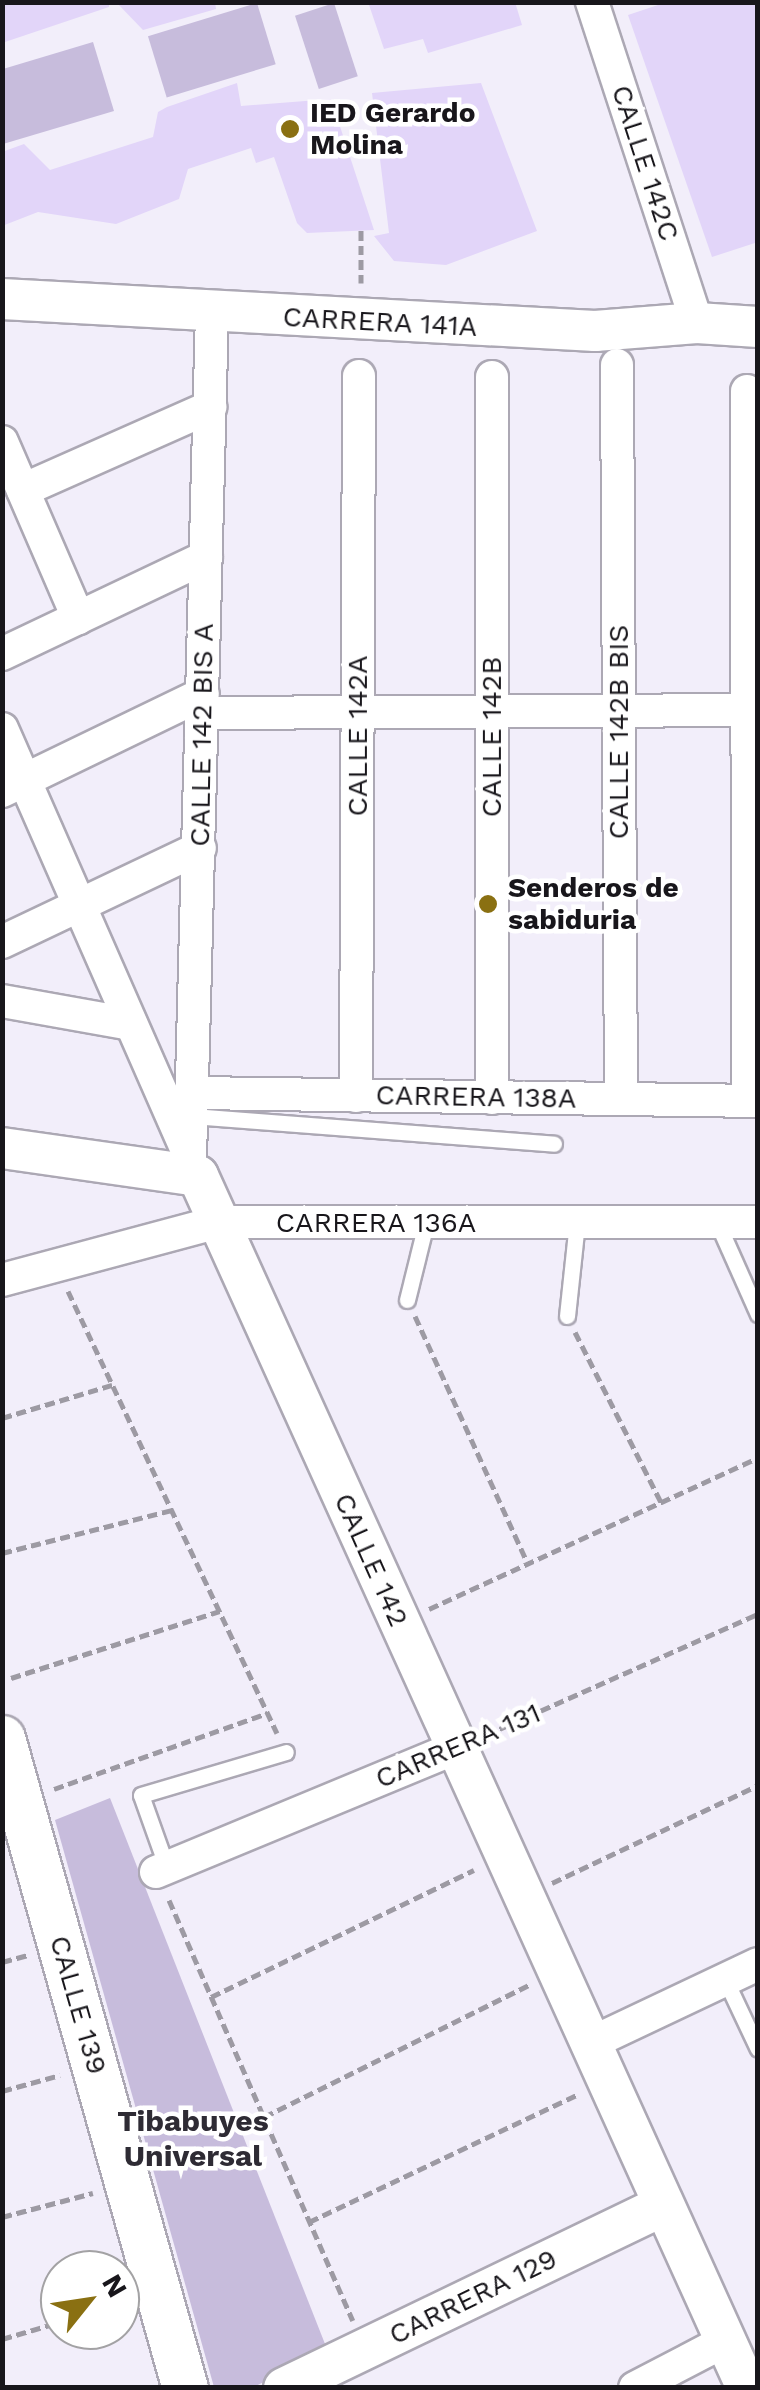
<!DOCTYPE html>
<html>
<head>
<meta charset="utf-8">
<style>
  body { margin:0 }
  #map { position:relative; width:760px; height:2390px; overflow:hidden; background:#f2eefa; font-family:"Work Sans",sans-serif }
  div>[style] { position:absolute }
  .green>* { inset:0; background:#c7bcdc; transform-origin:0 0 }
  .building>* { inset:0; background:#e2d5f9 }
  .path>* { height:5px; margin-top:-2.5px; transform-origin:0; background:repeating-linear-gradient(90deg,#9d9aa3 0 10px,transparent 0 15px) }
  .roads { filter:drop-shadow(2px 0 #aca8b4) drop-shadow(-2px 0 #aca8b4) drop-shadow(0 2px #aca8b4) drop-shadow(0 -2px #aca8b4) }
  .service>* { height:15px; margin:-7.5px; padding:0 7.5px; transform-origin:7.5px; border-radius:7.5px; background:#fff }
  .minor>* { height:32px; margin:-16px; padding:0 16px; transform-origin:16px; border-radius:16px; background:#fff }
  .tertiary>* { height:40px; margin:-20px; padding:0 20px; transform-origin:20px; border-radius:20px; background:#fff }
  .secondary>* { height:45px; margin:-22.5px; padding:0 22.5px; transform-origin:22.5px; border-radius:22.5px; background:#fff }
  .dots>* { width:28px; height:28px; translate:-50% -50%; box-sizing:border-box; border:5px solid #fff; border-radius:50% }
  span { translate:-50% -50%; white-space:nowrap; text-align:center; line-height:1.15; -webkit-text-stroke:9px #fff; paint-order:stroke }
  .poi-label { font-size:28px; color:#18161b; font-weight:700 }
  .left { translate:0 -50%; text-align:left }
  .street-label { font-size:28px; color:#18161b }
  .neighbourhood-label { font-size:30px; color:#2e2b34; font-weight:700 }
  .frame { position:absolute; inset:0; border:5px solid #18161b; pointer-events:none }
  .north { position:absolute; left:40px; top:2250px; width:100px; height:100px; box-sizing:border-box; background:#fff; border:2px solid #a3a2a4; border-radius:50%; rotate:60deg; font-size:28px; font-weight:700; line-height:40px; text-align:center; color:#18161b }
  .north::after { content:''; display:block; margin:auto; width:35px; height:45px; background:#8a7012; clip-path:polygon(50% 0,100% 100%,50% 72%,0 100%) }
</style>
</head>
<body>
<div id="map">
  <div class="green">
    <div style="left:257px;top:3px;width:64px;height:114px;rotate:73deg"></div>
    <div style="left:334px;top:3px;width:77px;height:41px;rotate:72deg"></div>
    <div style="clip-path:polygon(93px 42px,114px 111px,3px 144px,3px 69px)"></div>
    <div style="clip-path:polygon(110px 1798px,327px 2349px,254px 2387px,214px 2387px,55px 1820px)"></div>
  </div>
  <div class="building">
    <div style="clip-path:polygon(2px 2px,109px 2px,109px 7px,2px 43px)"></div>
    <div style="clip-path:polygon(116px 2px,215px 2px,216px 9px,143px 30px)"></div>
    <div style="clip-path:polygon(368px 2px,515px 2px,522px 25px,428px 53px,423px 39px,384px 49px)"></div>
    <div style="clip-path:polygon(667px 2px,758px 2px,758px 242px,712px 257px,628px 15px)"></div>
    <div style="clip-path:polygon(237px 83px,241px 106px,331px 99px,374px 230px,307px 233px,297px 223px,274px 157px,256px 163px,251px 148px,188px 169px,179px 199px,116px 224px,38px 212px,2px 226px,2px 152px,24px 144px,50px 170px,153px 137px,158px 112px,167px 107px)"></div>
    <div style="clip-path:polygon(481px 83px,537px 231px,446px 265px,394px 261px,374px 236px,389px 233px,372px 93px)"></div>
  </div>
  <div class="path">
    <div style="left:361px;top:230px;width:53px;rotate:90deg"></div>
    <div style="left:68px;top:1291px;width:489px;rotate:64.7deg"></div>
    <div style="left:415px;top:1316px;width:273px;rotate:65.5deg"></div>
    <div style="left:575px;top:1332px;width:191px;rotate:63.2deg"></div>
    <div style="left:2px;top:1418px;width:115px;rotate:-16.7deg"></div>
    <div style="left:2px;top:1553px;width:175px;rotate:-14.2deg"></div>
    <div style="left:429px;top:1609px;width:362px;rotate:-24.7deg"></div>
    <div style="left:11px;top:1678px;width:219px;rotate:-17.8deg"></div>
    <div style="left:486px;top:1735px;width:298px;rotate:-24deg"></div>
    <div style="left:54px;top:1789px;width:227px;rotate:-19.6deg"></div>
    <div style="left:552px;top:1883px;width:228px;rotate:-25.4deg"></div>
    <div style="left:169px;top:1900px;width:459px;rotate:66.4deg"></div>
    <div style="left:2px;top:1962px;width:27px;rotate:-15deg"></div>
    <div style="left:211px;top:1997px;width:292px;rotate:-25.8deg"></div>
    <div style="left:2px;top:2091px;width:60px;rotate:-15.4deg"></div>
    <div style="left:264px;top:2117px;width:296px;rotate:-26.5deg"></div>
    <div style="left:2px;top:2217px;width:94px;rotate:-14.8deg"></div>
    <div style="left:309px;top:2222px;width:298px;rotate:-25.4deg"></div>
    <div style="left:2px;top:2339px;width:60px;rotate:-16.3deg"></div>
  </div>
  <div class="roads">
    <div class="service">
      <div style="left:193px;top:1116px;width:362px;rotate:4.4deg"></div>
      <div style="left:717px;top:1222px;width:101px;rotate:66deg"></div>
      <div style="left:407px;top:1300px;width:79px;rotate:-76.1deg"></div>
      <div style="left:567px;top:1316px;width:95px;rotate:-83.9deg"></div>
      <div style="left:167px;top:1868px;width:77px;rotate:-109.6deg"></div>
      <div style="left:141px;top:1795px;width:151px;rotate:-16.5deg"></div>
      <div style="left:725px;top:1979px;width:77px;rotate:64.8deg"></div>
    </div>
    <div class="minor">
      <div style="left:592px;top:2px;width:338px;rotate:71.9deg"></div>
      <div style="left:617px;top:365px;width:734px;rotate:89.69deg"></div>
      <div style="left:492px;top:377px;width:721px;rotate:90deg"></div>
      <div style="left:747px;top:391px;width:710px;rotate:89.92deg"></div>
      <div style="left:2px;top:442px;width:192px;rotate:66.6deg"></div>
      <div style="left:23px;top:490px;width:205px;rotate:-23.9deg"></div>
      <div style="left:2px;top:654px;width:226px;rotate:-25.4deg"></div>
      <div style="left:203px;top:713px;width:555px;rotate:-0.31deg"></div>
      <div style="left:2px;top:729px;width:461px;rotate:66.3deg"></div>
      <div style="left:2px;top:791px;width:223px;rotate:-25.8deg"></div>
      <div style="left:2px;top:942px;width:219px;rotate:-25.4deg"></div>
      <div style="left:2px;top:1001px;width:131px;rotate:10.1deg"></div>
      <div style="left:194px;top:1093px;width:564px;rotate:0.81deg"></div>
      <div style="left:356px;top:1096px;width:720px;rotate:-89.76deg"></div>
      <div style="left:190px;top:1158px;width:845px;rotate:-88.51deg"></div>
      <div style="left:2px;top:1280px;width:225px;rotate:-15deg"></div>
      <div style="left:219px;top:1222px;width:539px"></div>
      <div style="left:156px;top:1872px;width:325px;rotate:-22.5deg"></div>
      <div style="left:589px;top:2044px;width:187px;rotate:-25.3deg"></div>
      <div style="left:635px;top:2388px;width:102px;rotate:-27.6deg"></div>
    </div>
    <div class="tertiary">
      <div style="left:2px;top:299px;width:594px;rotate:3.09deg"></div>
      <div style="left:595px;top:331px;width:102px;rotate:-4.5deg"></div>
      <div style="left:697px;top:323px;width:61px;rotate:3.8deg"></div>
      <div style="left:2px;top:1148px;width:198px;rotate:8.1deg"></div>
      <div style="left:198px;top:1176px;width:1331px;rotate:65.63deg"></div>
      <div style="left:284px;top:2388px;width:420px;rotate:-25.7deg"></div>
    </div>
    <div class="secondary">
      <div style="left:2px;top:1738px;width:675px;rotate:74.28deg"></div>
    </div>
  </div>
  <div class="dots">
    <div style="left:290px;top:129px;background:#8a7012"></div>
    <div style="left:488px;top:904px;background:#8a7012"></div>
  </div>
  <div class="poi-label">
    <span class="left" style="left:310px;top:129px">IED Gerardo<br>Molina</span>
    <span class="left" style="left:508px;top:904px">Senderos de<br>sabiduria</span>
  </div>
  <div class="street-label">
    <span style="left:645px;top:163px;rotate:72deg">CALLE 142C</span>
    <span style="left:380px;top:322px;rotate:3deg">CARRERA 141A</span>
    <span style="left:619px;top:732px;rotate:-90deg">CALLE 142B BIS</span>
    <span style="left:202px;top:735px;rotate:-89deg">CALLE 142 BIS A</span>
    <span style="left:358px;top:736px;rotate:-90deg">CALLE 142A</span>
    <span style="left:492px;top:737px;rotate:-90deg">CALLE 142B</span>
    <span style="left:476px;top:1097px;rotate:1deg">CARRERA 138A</span>
    <span style="left:376px;top:1223px">CARRERA 136A</span>
    <span style="left:371px;top:1560px;rotate:66deg">CALLE 142</span>
    <span style="left:458px;top:1746px;rotate:-23deg">CARRERA 131</span>
    <span style="left:78px;top:2005px;rotate:74deg">CALLE 139</span>
    <span style="left:473px;top:2297px;rotate:-26deg">CARRERA 129</span>
  </div>
  <div class="neighbourhood-label">
    <span style="left:193px;top:2138px">Tibabuyes<br>Universal</span>
  </div>
  <div class="frame"></div>
  <div class="north">N</div>
</div>
</body>
</html>
